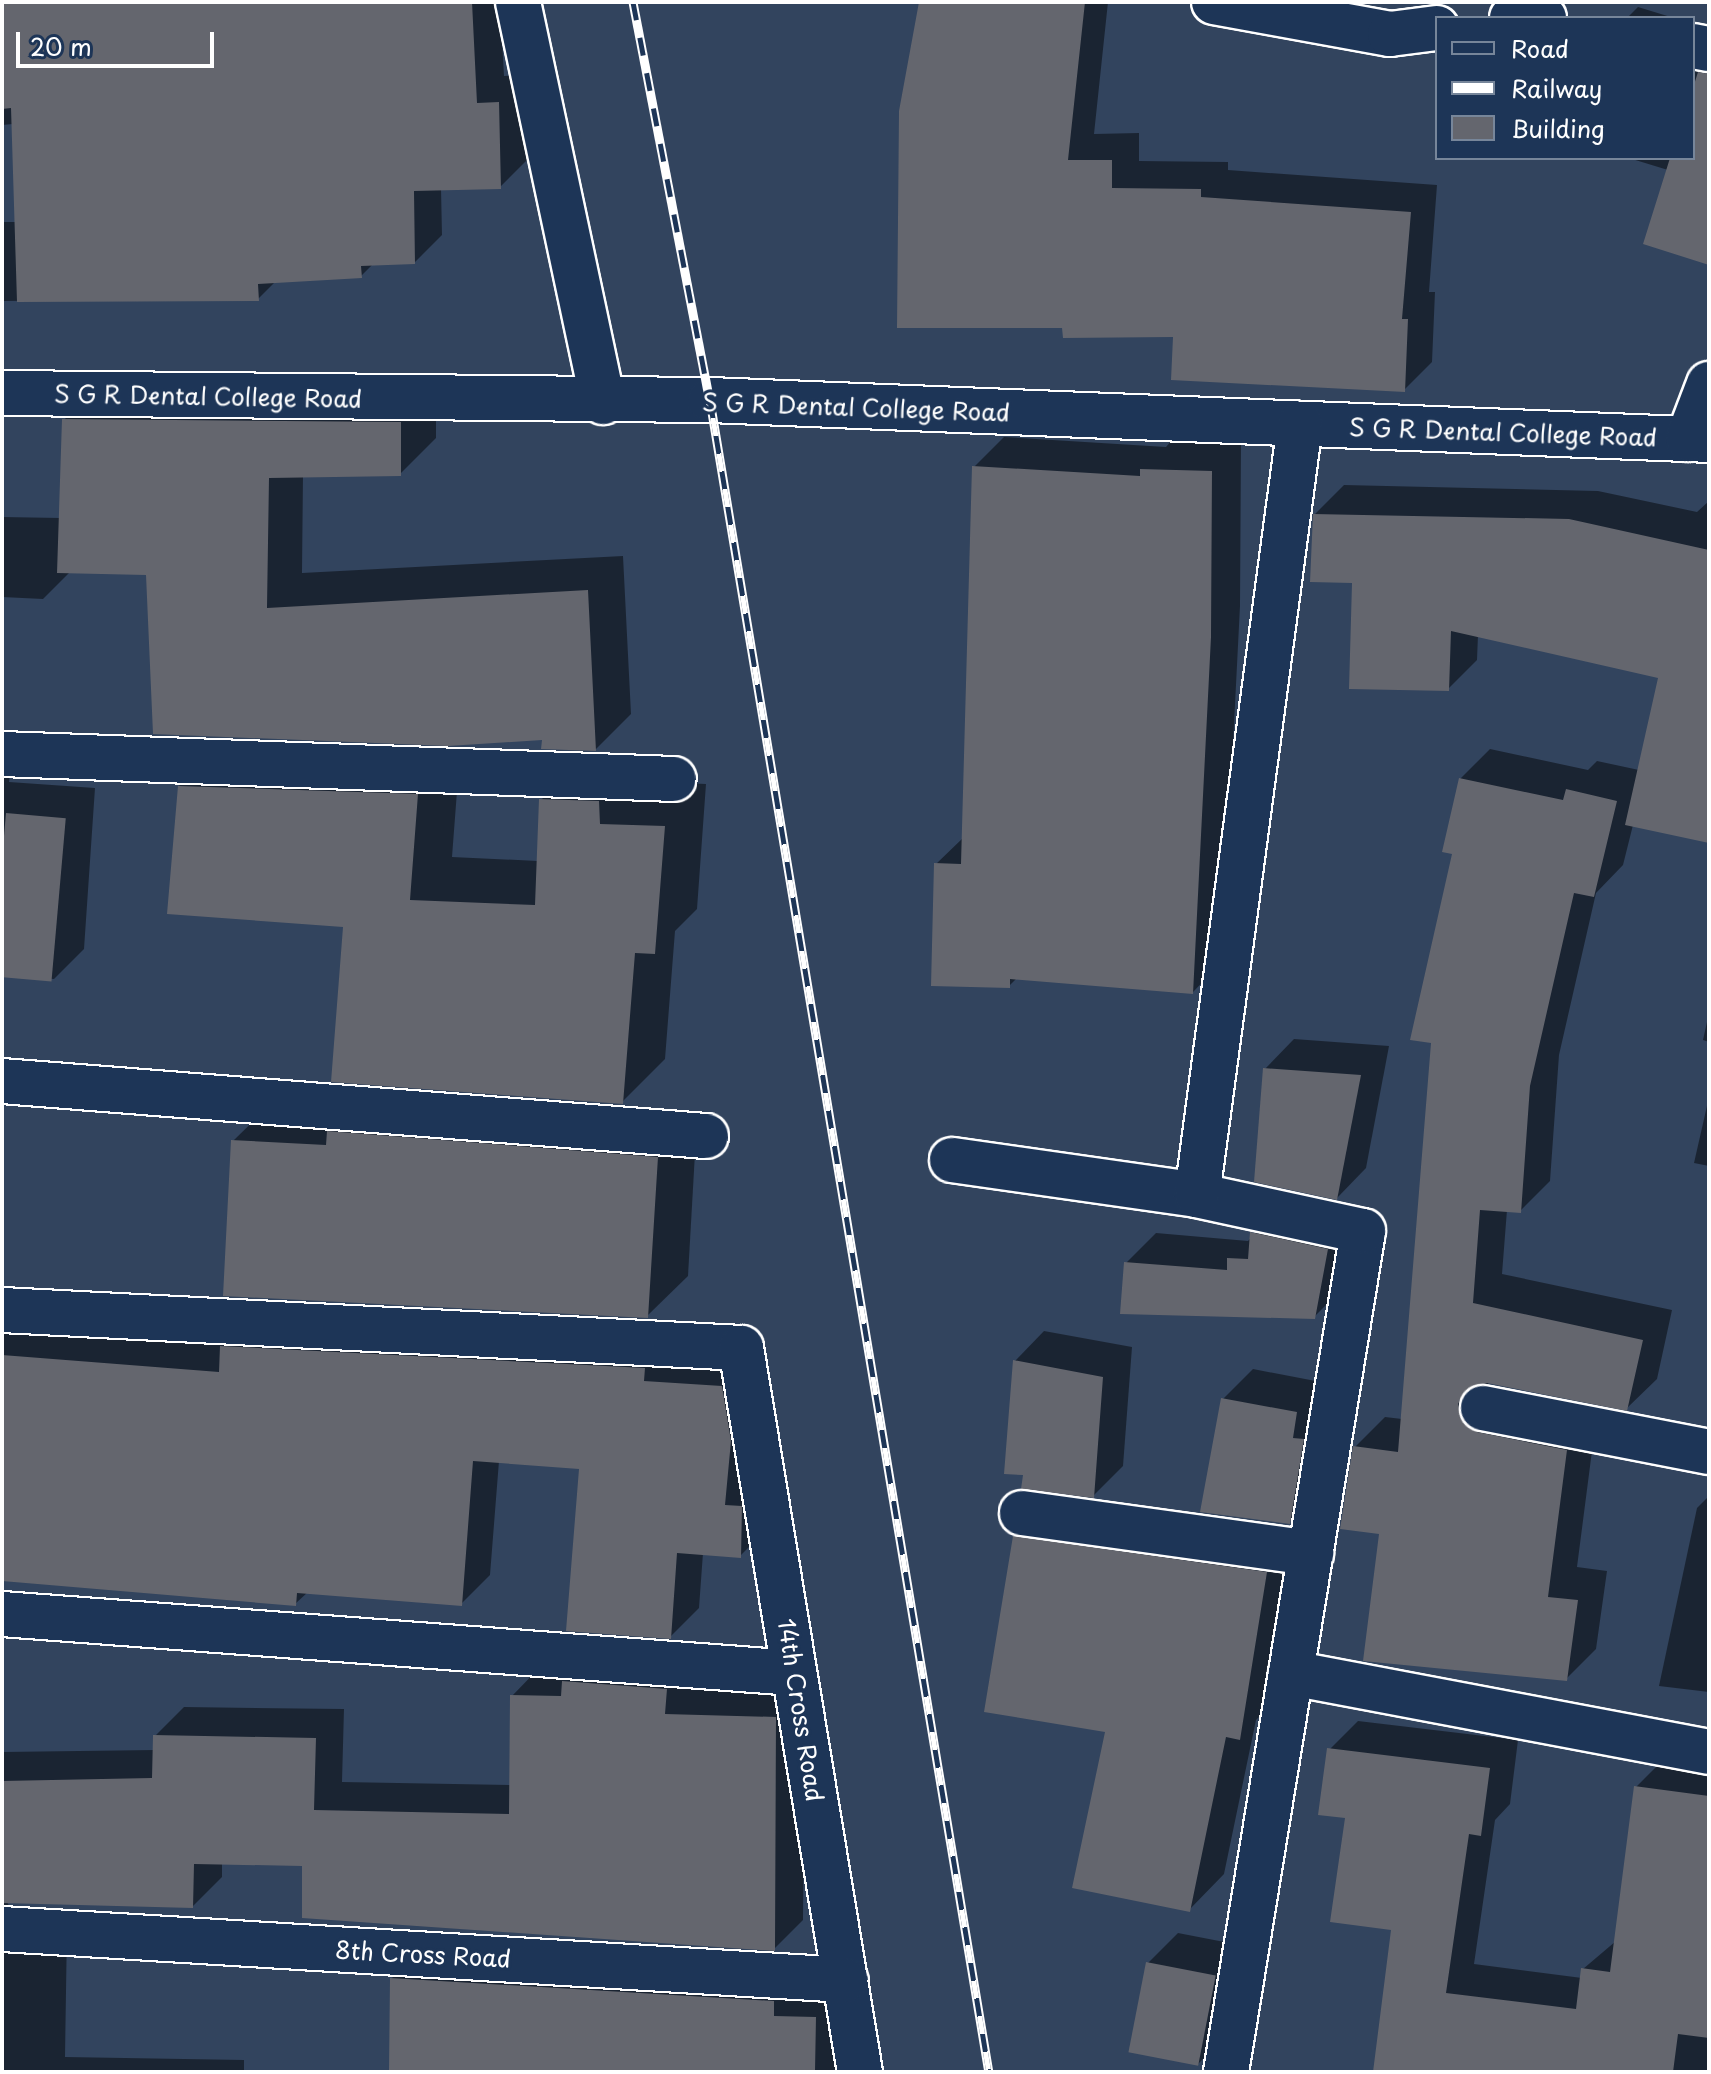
<!DOCTYPE html>
<html>
<head>
<meta charset="utf-8">
<style>
  body { margin:0 }
  #map { position:relative; width:1711px; height:2074px; overflow:hidden; background:#32445e; font-family:"Playpen Sans",sans-serif }
  div>[style] { position:absolute }
  .shadow>* { inset:0; background:#0007 }
  .building>* { inset:0; background:#64666e; transform-origin:0 0 }
  .roads { filter:drop-shadow(2px 0 #fff) drop-shadow(-2px 0 #fff) drop-shadow(0 2px #fff) drop-shadow(0 -2px #fff) }
  .minor>* { height:44px; margin:-22px; padding:0 22px; transform-origin:22px; border-radius:22px; background:#1d3557 }
  .rail>* { height:9px; margin-top:-4.5px; transform-origin:0; background:repeating-linear-gradient(90deg,#1d3557 0 18px,#fff 0 36px); box-sizing:border-box; border-block:2px solid #fff }
  span { translate:-50% -50%; white-space:nowrap; text-align:center; line-height:1.15; -webkit-text-stroke:6px #1d3557; paint-order:stroke }
  .street-label { font-size:24px; color:#fff }
  .frame { position:absolute; inset:0; border:4px solid #fff; pointer-events:none }
  .legend { position:absolute; left:1435px; top:16px; width:260px; height:144px; box-sizing:border-box; background:#1d3557; border:2px solid #77869a; margin:0; padding:10px 14px; list-style:none; font-size:24px; color:#fff }
  .legend li { display:flex; align-items:center; gap:16px; height:40px }
  .legend b { width:40px; border:2px solid #77869a }
  .scale { position:absolute; left:16px; top:32px; width:198px; height:36px; box-sizing:border-box; border:4px solid #fff; border-top:0; padding-left:10px; font-size:24px; line-height:28px; white-space:nowrap; color:#fff; -webkit-text-stroke:6px #1d3557; paint-order:stroke }
</style>
</head>
<body>
<div id="map">
  <div class="shadow">
    <div style="clip-path:polygon(2px 2px,500px 2px,504px 76px,526px 75px,528px 159px,500px 187px,441px 188px,442px 235px,414px 263px,373px 264px,361px 276px,276px 281px,258px 299px,2px 301px,2px 222px,16px 222px,13px 124px,2px 125px)"></div>
    <div style="clip-path:polygon(921px 2px,1108px 2px,1094px 134px,1139px 133px,1139px 161px,1228px 162px,1228px 170px,1437px 185px,1429px 292px,1435px 292px,1432px 362px,1404px 390px,1175px 335px,1064px 326px)"></div>
    <div style="clip-path:polygon(1638px 7px,1674px 18px,1627px 18px)"></div>
    <div style="clip-path:polygon(1693px 24px,1709px 29px,1709px 263px,1668px 170px,1632px 159px,1693px 158px)"></div>
    <div style="clip-path:polygon(99px 384px,436px 387px,436px 438px,400px 474px,303px 475px,302px 573px,623px 556px,631px 714px,596px 749px,544px 738px,148px 573px,71px 571px,43px 599px,2px 597px,2px 517px,61px 518px,64px 420px)"></div>
    <div style="clip-path:polygon(1004px 437px,1166px 447px,1172px 440px,1241px 442px,1240px 606px,1222px 962px,1193px 992px,1017px 978px,1009px 986px,936px 864px,964px 837px,974px 467px)"></div>
    <div style="clip-path:polygon(1344px 485px,1598px 491px,1697px 512px,1709px 501px,1709px 841px,1633px 825px,1623px 865px,1596px 893px,1559px 1055px,1550px 1181px,1520px 1211px,1507px 1210px,1502px 1274px,1672px 1310px,1657px 1379px,1627px 1408px,1488px 1382px,1489px 1387px,1596px 1420px,1577px 1567px,1607px 1571px,1596px 1649px,1566px 1679px,1381px 1532px,1355px 1447px,1385px 1417px,1402px 1419px,1460px 779px,1490px 749px,1588px 770px,1597px 761px,1639px 770px,1661px 676px,1478px 635px,1477px 660px,1448px 689px,1354px 581px,1315px 514px)"></div>
    <div style="clip-path:polygon(222px 743px,460px 752px,452px 857px,538px 861px,541px 800px,584px 757px,642px 781px,706px 784px,697px 909px,675px 931px,665px 1059px,622px 1102px,345px 925px,179px 786px)"></div>
    <div style="clip-path:polygon(2px 771px,10px 772px,9px 782px,95px 788px,84px 949px,54px 979px,2px 975px)"></div>
    <div style="clip-path:polygon(1709px 1013px,1709px 1042px,1703px 1040px)"></div>
    <div style="clip-path:polygon(1294px 1039px,1389px 1046px,1366px 1168px,1337px 1198px,1265px 1069px)"></div>
    <div style="clip-path:polygon(1709px 1097px,1709px 1166px,1694px 1163px)"></div>
    <div style="clip-path:polygon(274px 1101px,697px 1118px,688px 1276px,647px 1316px,233px 1141px)"></div>
    <div style="clip-path:polygon(1282px 1203px,1357px 1220px,1344px 1287px,1314px 1317px,1126px 1263px,1156px 1233px,1248px 1241px)"></div>
    <div style="clip-path:polygon(2px 1324px,750px 1358px,769px 1527px,740px 1556px,703px 1553px,699px 1608px,670px 1637px,581px 1467px,499px 1461px,490px 1575px,461px 1604px,308px 1592px,295px 1604px,2px 1580px)"></div>
    <div style="clip-path:polygon(1044px 1331px,1132px 1347px,1123px 1466px,1093px 1496px,1025px 1474px,1015px 1361px)"></div>
    <div style="clip-path:polygon(1253px 1369px,1326px 1383px,1319px 1492px,1289px 1521px,1223px 1399px)"></div>
    <div style="clip-path:polygon(1709px 1496px,1709px 1692px,1659px 1686px,1697px 1508px)"></div>
    <div style="clip-path:polygon(1050px 1501px,1301px 1537px,1274px 1702px,1256px 1720px,1224px 1874px,1189px 1910px,1015px 1537px)"></div>
    <div style="clip-path:polygon(541px 1666px,805px 1689px,803px 1920px,774px 1949px,304px 1864px,222px 1863px,222px 1877px,193px 1906px,7px 1902px,18px 1922px,67px 1928px,65px 2057px,244px 2060px,244px 2070px,329px 2072px,2px 2072px,2px 1752px,155px 1750px,155px 1736px,184px 1707px,344px 1709px,342px 1782px,511px 1785px,512px 1696px)"></div>
    <div style="clip-path:polygon(1358px 1721px,1518px 1740px,1510px 1804px,1495px 1820px,1474px 1964px,1582px 1978px,1583px 1969px,1616px 1941px,1636px 1787px,1665px 1758px,1709px 1763px,1709px 2072px,1375px 2072px,1394px 1928px,1347px 1817px,1329px 1750px)"></div>
    <div style="clip-path:polygon(1178px 1933px,1245px 1946px,1228px 2034px,1198px 2064px,1148px 1963px)"></div>
    <div style="clip-path:polygon(421px 1949px,844px 1989px,843px 2072px,391px 2072px,392px 1978px)"></div>
  </div>
  <div class="building">
    <div style="clip-path:polygon(2px 2px,472px 2px,477px 103px,499px 102px,501px 189px,414px 191px,415px 264px,361px 266px,362px 278px,258px 284px,259px 301px,17px 302px,11px 108px,2px 109px)"></div>
    <div style="clip-path:polygon(919px 2px,1085px 2px,1068px 160px,1112px 160px,1112px 188px,1201px 189px,1201px 197px,1411px 212px,1402px 319px,1408px 319px,1405px 392px,1171px 380px,1173px 337px,1063px 338px,1062px 328px,897px 328px,899px 111px)"></div>
    <div style="clip-path:polygon(1698px 72px,1709px 74px,1709px 265px,1643px 244px,1670px 158px,1693px 158px,1693px 88px)"></div>
    <div style="clip-path:polygon(62px 419px,401px 422px,401px 476px,269px 478px,267px 608px,588px 590px,596px 751px,541px 749px,542px 740px,448px 746px,153px 734px,146px 575px,57px 573px)"></div>
    <div style="clip-path:polygon(972px 466px,1140px 476px,1140px 469px,1212px 471px,1211px 637px,1193px 994px,1010px 979px,1010px 988px,931px 986px,934px 863px,961px 864px)"></div>
    <div style="clip-path:polygon(1313px 514px,1569px 519px,1709px 550px,1709px 843px,1625px 825px,1658px 678px,1451px 631px,1449px 691px,1349px 689px,1352px 583px,1310px 582px)"></div>
    <div style="clip-path:polygon(1459px 778px,1563px 800px,1566px 789px,1617px 801px,1594px 897px,1574px 893px,1530px 1086px,1521px 1213px,1480px 1210px,1473px 1303px,1643px 1340px,1627px 1411px,1487px 1383px,1465px 1391px,1458px 1404px,1460px 1417px,1477px 1432px,1567px 1450px,1548px 1597px,1578px 1600px,1567px 1681px,1363px 1661px,1379px 1534px,1340px 1529px,1353px 1446px,1398px 1452px,1431px 1043px,1410px 1040px,1452px 854px,1442px 852px)"></div>
    <div style="clip-path:polygon(178px 786px,418px 794px,410px 900px,535px 905px,539px 799px,599px 801px,600px 824px,665px 826px,655px 954px,635px 953px,623px 1104px,331px 1082px,343px 927px,167px 914px)"></div>
    <div style="left:6px;top:813px;width:60px;height:164px;rotate:5deg"></div>
    <div style="clip-path:polygon(1263px 1068px,1361px 1075px,1337px 1200px,1254px 1182px)"></div>
    <div style="clip-path:polygon(327px 1131px,658px 1157px,648px 1318px,223px 1296px,231px 1140px,326px 1145px)"></div>
    <div style="clip-path:polygon(1250px 1232px,1328px 1249px,1315px 1319px,1120px 1314px,1124px 1262px,1227px 1270px,1227px 1258px,1248px 1259px)"></div>
    <div style="clip-path:polygon(220px 1346px,645px 1368px,644px 1381px,722px 1386px,731px 1441px,725px 1505px,742px 1506px,741px 1558px,677px 1553px,671px 1639px,566px 1631px,579px 1469px,473px 1461px,462px 1606px,297px 1593px,296px 1606px,2px 1581px,2px 1355px,219px 1372px)"></div>
    <div style="clip-path:polygon(1013px 1360px,1103px 1377px,1094px 1498px,1021px 1489px,1023px 1475px,1004px 1474px)"></div>
    <div style="clip-path:polygon(1221px 1398px,1297px 1412px,1293px 1438px,1304px 1439px,1290px 1524px,1200px 1512px)"></div>
    <div style="clip-path:polygon(1013px 1536px,1267px 1572px,1240px 1740px,1226px 1737px,1190px 1912px,1072px 1888px,1105px 1732px,984px 1712px)"></div>
    <div style="clip-path:polygon(562px 1681px,667px 1689px,665px 1714px,776px 1717px,775px 1951px,302px 1918px,302px 1866px,194px 1864px,193px 1908px,2px 1903px,2px 1781px,152px 1778px,153px 1735px,316px 1738px,314px 1810px,509px 1814px,510px 1695px,561px 1696px)"></div>
    <div style="clip-path:polygon(1327px 1748px,1490px 1768px,1481px 1836px,1469px 1834px,1446px 1993px,1576px 2009px,1581px 1968px,1610px 1972px,1634px 1786px,1709px 1796px,1709px 2038px,1678px 2034px,1673px 2072px,1373px 2072px,1391px 1930px,1330px 1922px,1345px 1818px,1318px 1815px)"></div>
    <div style="left:1146px;top:1962px;width:71px;height:92px;rotate:11deg"></div>
    <div style="clip-path:polygon(390px 1978px,774px 2001px,774px 2016px,816px 2017px,815px 2072px,389px 2072px)"></div>
  </div>
  <div class="roads">
    <div class="minor">
      <div style="left:518px;top:2px;width:409px;rotate:78deg"></div>
      <div style="left:1214px;top:2px;width:179px;rotate:10.3deg"></div>
      <div style="left:1390px;top:34px;width:47px;rotate:-7.3deg"></div>
      <div style="left:1512px;top:18px;width:32px"></div>
      <div style="left:1693px;top:46px;width:16px;rotate:11deg"></div>
      <div style="left:2px;top:393px;width:708px;rotate:0.57deg"></div>
      <div style="left:710px;top:400px;width:1000px;rotate:2.29deg"></div>
      <div style="left:1688px;top:439px;width:59px;rotate:-69.1deg"></div>
      <div style="left:2px;top:754px;width:672px;rotate:2.13deg"></div>
      <div style="left:2px;top:1081px;width:706px;rotate:4.47deg"></div>
      <div style="left:952px;top:1160px;width:247px;rotate:8.1deg"></div>
      <div style="left:2px;top:1310px;width:740px;rotate:2.94deg"></div>
      <div style="left:741px;top:1348px;width:734px;rotate:80.67deg"></div>
      <div style="left:1483px;top:1408px;width:230px;rotate:11deg"></div>
      <div style="left:1022px;top:1513px;width:292px;rotate:7.9deg"></div>
      <div style="left:2px;top:1614px;width:794px;rotate:4.26deg"></div>
      <div style="left:1291px;top:1673px;width:425px;rotate:10.7deg"></div>
      <div style="left:2px;top:1929px;width:845px;rotate:3.46deg"></div>
      <div style="left:1226px;top:2072px;width:852px;rotate:-80.75deg"></div>
      <div style="left:1363px;top:1231px;width:170px;rotate:-167.8deg"></div>
      <div style="left:1197px;top:1195px;width:778px;rotate:-82.39deg"></div>
    </div>
  </div>
  <div class="rail">
    <div style="left:633px;top:2px;width:405px;rotate:79.1deg"></div>
    <div style="left:710px;top:400px;width:1695px;rotate:80.53deg"></div>
  </div>
  <div class="street-label">
    <span style="left:208px;top:396px;rotate:1deg">S G R Dental College Road</span>
    <span style="left:856px;top:407px;rotate:2deg">S G R Dental College Road</span>
    <span style="left:1503px;top:432px;rotate:2deg">S G R Dental College Road</span>
    <span style="left:801px;top:1710px;rotate:81deg">14th Cross Road</span>
    <span style="left:423px;top:1954px;rotate:3deg">8th Cross Road</span>
  </div>
  <div class="frame"></div>
  <ul class="legend">
  <li><b style="height:10px;background:#1d3557"></b>Road</li>
  <li><b style="height:10px;background:#fff"></b>Railway</li>
  <li><b style="height:22px;background:#64666e"></b>Building</li>
  </ul>
  <div class="scale">20 m</div>
</div>
</body>
</html>
